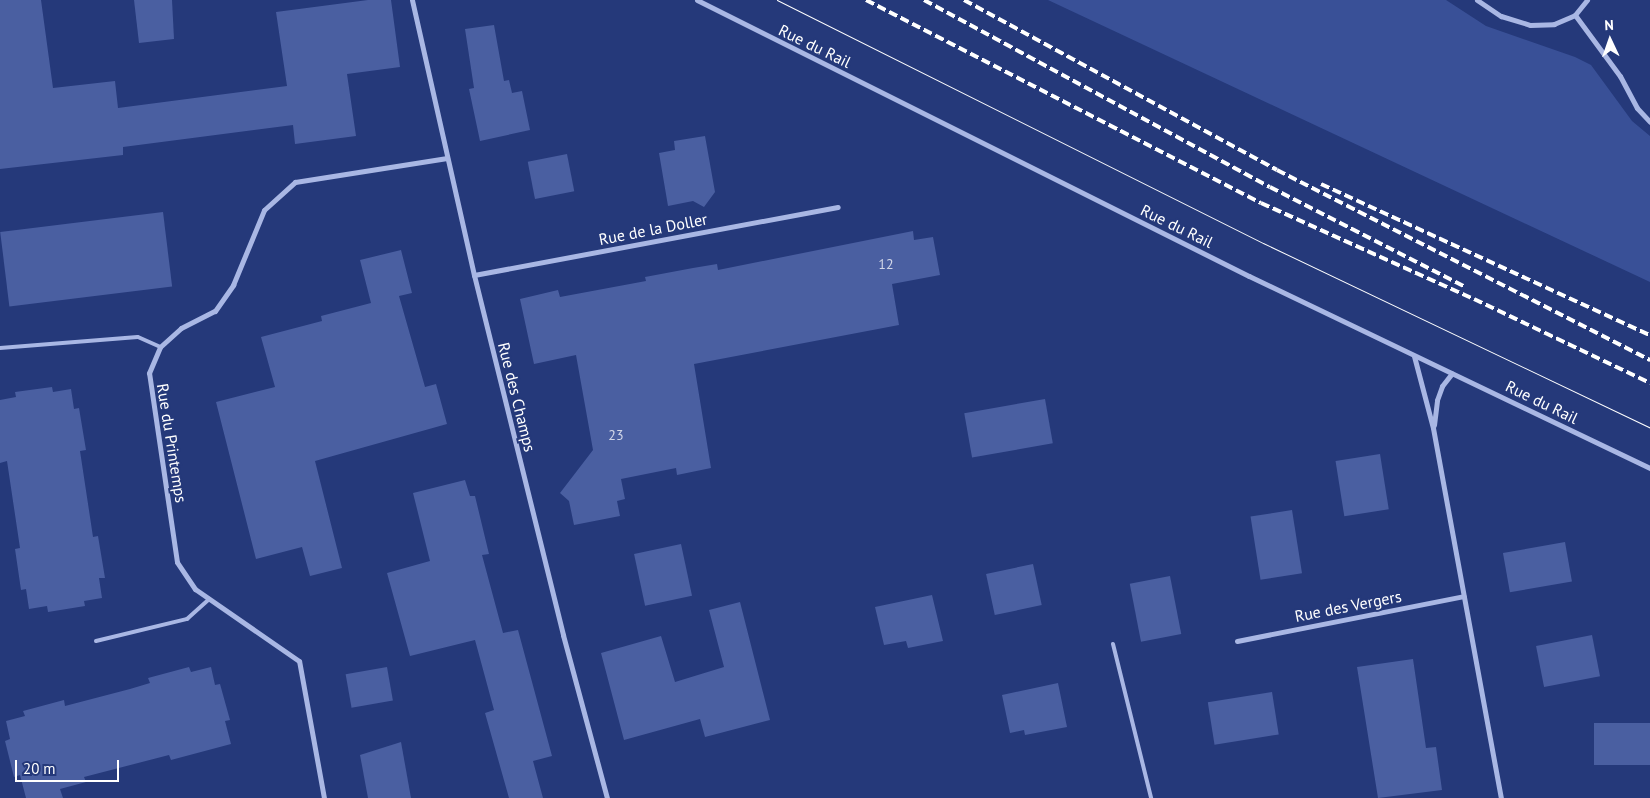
<!DOCTYPE html>
<html>
<head>
<meta charset="utf-8">
<style>
  body { margin:0 }
  #map { position:relative; width:1650px; height:798px; overflow:hidden; background:#25397a; font-family:"PT Sans",sans-serif }
  div>[style] { position:absolute }
  .green>* { inset:0; background:#395097 }
  .building>* { inset:0; background:#4a5fa1; transform-origin:0 0 }
  .service>* { height:4px; margin:-2px; padding:0 2px; transform-origin:2px; border-radius:2px; background:#a9b7e4 }
  .minor>* { height:5px; margin:-2.5px; padding:0 2.5px; transform-origin:2.5px; border-radius:2.5px; background:#a9b7e4 }
  .tram>* { height:1px; margin:-0.5px; padding:0 0.5px; transform-origin:0.5px; border-radius:0.5px; background:#fff }
  .rail>* { height:4px; margin-top:-2px; transform-origin:0; background:repeating-linear-gradient(90deg,#fff 0 9px,transparent 0 13px) }
  span { translate:-50% -50%; white-space:nowrap; text-align:center; line-height:1.15; -webkit-text-stroke:4px #25397a; paint-order:stroke }
  .number-label { font-size:14px; color:#d2d7e8 }
  .number-label span { -webkit-text-stroke-width:0 }
  .street-label { font-size:16px; color:#fff }
  .north { position:absolute; left:1585px; top:15px; width:50px; height:50px; -webkit-text-stroke:4px #25397a; paint-order:stroke; rotate:357deg; font-size:14px; font-weight:700; line-height:20px; text-align:center; color:#fff }
  .north::after { content:''; display:block; margin:auto; width:18px; height:22px; background:#fff; clip-path:polygon(50% 0,100% 100%,50% 72%,0 100%) }
  .scale { position:absolute; left:15px; top:760px; width:104px; height:22px; box-sizing:border-box; border:2px solid #fff; border-top:0; padding-left:6px; font-size:15px; line-height:18px; white-space:nowrap; color:#fff; -webkit-text-stroke:4px #25397a; paint-order:stroke }
</style>
</head>
<body>
<div id="map">
  <div class="green">
    <div style="clip-path:polygon(1048px 0,1446px 0,1486px 26px,1575px 57px,1591px 65px,1632px 121px,1650px 136px,1650px 282px)"></div>
  </div>
  <div class="building">
    <div style="clip-path:polygon(0 0,41px 0,53px 88px,115px 81px,118px 108px,287px 86px,276px 12px,368px 0,391px 0,400px 67px,347px 74px,356px 136px,295px 144px,293px 125px,123px 147px,123px 155px,0 169px)"></div>
    <div style="clip-path:polygon(134px 0,172px 0,174px 39px,139px 43px)"></div>
    <div style="clip-path:polygon(494px 25px,504px 81px,509px 80px,512px 93px,522px 91px,530px 130px,480px 141px,469px 89px,474px 88px,465px 29px)"></div>
    <div style="clip-path:polygon(705px 136px,715px 192px,704px 207px,693px 201px,668px 206px,659px 153px,675px 150px,674px 141px)"></div>
    <div style="left:567px;top:154px;width:38px;height:40px;rotate:79deg"></div>
    <div style="left:163px;top:212px;width:75px;height:164px;rotate:83deg"></div>
    <div style="clip-path:polygon(913px 231px,914px 240px,933px 237px,940px 275px,892px 284px,899px 325px,694px 364px,711px 468px,677px 475px,676px 468px,621px 479px,625px 499px,617px 501px,620px 516px,574px 525px,569px 501px,560px 493px,593px 450px,576px 355px,534px 364px,520px 299px,558px 290px,560px 297px,646px 281px,645px 277px,693px 268px,717px 264px,718px 270px)"></div>
    <div style="clip-path:polygon(401px 250px,412px 293px,399px 296px,425px 387px,436px 384px,447px 424px,315px 461px,342px 568px,310px 576px,302px 547px,256px 559px,216px 402px,275px 387px,261px 337px,322px 321px,321px 316px,371px 303px,360px 260px)"></div>
    <div style="clip-path:polygon(52px 387px,53px 392px,71px 389px,74px 409px,79px 408px,86px 450px,80px 451px,90px 517px,93px 537px,98px 536px,105px 578px,99px 578px,102px 598px,84px 601px,85px 606px,48px 612px,47px 606px,29px 609px,26px 589px,21px 590px,15px 549px,20px 548px,7px 461px,0 463px,0 400px,16px 397px,15px 392px)"></div>
    <div style="left:1045px;top:399px;width:45px;height:82px;rotate:80deg"></div>
    <div style="left:1380px;top:454px;width:56px;height:45px;rotate:81deg"></div>
    <div style="clip-path:polygon(465px 480px,470px 496px,475px 496px,489px 554px,482px 555px,503px 633px,518px 630px,552px 756px,533px 761px,543px 798px,509px 798px,485px 713px,494px 710px,475px 640px,410px 656px,387px 573px,430px 561px,413px 493px)"></div>
    <div style="left:1292px;top:510px;width:64px;height:42px;rotate:81deg"></div>
    <div style="left:1565px;top:542px;width:40px;height:63px;rotate:80deg"></div>
    <div style="left:681px;top:544px;width:53px;height:48px;rotate:78deg"></div>
    <div style="left:1033px;top:564px;width:42px;height:48px;rotate:78deg"></div>
    <div style="left:1170px;top:576px;width:59px;height:41px;rotate:79deg"></div>
    <div style="clip-path:polygon(932px 595px,943px 641px,908px 648px,906px 641px,884px 645px,875px 607px)"></div>
    <div style="clip-path:polygon(740px 602px,770px 720px,705px 737px,700px 719px,624px 740px,601px 653px,661px 636px,675px 682px,724px 667px,709px 610px)"></div>
    <div style="left:1592px;top:635px;width:42px;height:57px;rotate:79deg"></div>
    <div style="clip-path:polygon(1413px 659px,1426px 748px,1436px 747px,1442px 790px,1378px 798px,1357px 667px)"></div>
    <div style="clip-path:polygon(189px 667px,191px 672px,211px 667px,215px 685px,220px 684px,230px 720px,225px 721px,231px 744px,171px 760px,169px 755px,84px 777px,86px 782px,60px 789px,63px 798px,26px 798px,20px 775px,14px 777px,5px 741px,10px 739px,6px 721px,25px 716px,23px 711px,64px 700px,65px 706px,130px 689px,150px 683px,148px 678px)"></div>
    <div style="left:387px;top:667px;width:34px;height:42px;rotate:80deg"></div>
    <div style="clip-path:polygon(1058px 683px,1067px 727px,1025px 735px,1024px 730px,1010px 733px,1002px 695px)"></div>
    <div style="left:1272px;top:692px;width:43px;height:65px;rotate:81deg"></div>
    <div style="left:1650px;top:723px;width:42px;height:56px;rotate:90deg"></div>
    <div style="clip-path:polygon(401px 742px,411px 798px,368px 798px,360px 755px)"></div>
  </div>
  <div class="service">
    <div style="left:0;top:348px;width:138px;rotate:-4.6deg"></div>
    <div style="left:138px;top:337px;width:24px;rotate:24deg"></div>
    <div style="left:96px;top:641px;width:94px;rotate:-13.6deg"></div>
    <div style="left:187px;top:619px;width:30px;rotate:-42deg"></div>
    <div style="left:1113px;top:644px;width:159px;rotate:76.1deg"></div>
  </div>
  <div class="minor">
    <div style="left:412px;top:0;width:282px;rotate:77.3deg"></div>
    <div style="left:474px;top:275px;width:371px;rotate:76.1deg"></div>
    <div style="left:563px;top:635px;width:169px;rotate:74.9deg"></div>
    <div style="left:697px;top:0;width:617px;rotate:26.57deg"></div>
    <div style="left:1249px;top:276px;width:445px;rotate:25.6deg"></div>
    <div style="left:1477px;top:0;width:29px;rotate:34deg"></div>
    <div style="left:1501px;top:16px;width:30px;rotate:17deg"></div>
    <div style="left:1530px;top:25px;width:24px;rotate:-2deg"></div>
    <div style="left:1554px;top:24px;width:23px;rotate:-23deg"></div>
    <div style="left:1587px;top:0;width:19px;rotate:129deg"></div>
    <div style="left:1575px;top:15px;width:76px;rotate:53.6deg"></div>
    <div style="left:1620px;top:76px;width:36px;rotate:62deg"></div>
    <div style="left:1637px;top:108px;width:19px;rotate:47deg"></div>
    <div style="left:474px;top:275px;width:370px;rotate:-10.6deg"></div>
    <div style="left:1414px;top:356px;width:74px;rotate:75.2deg"></div>
    <div style="left:1433px;top:428px;width:376px;rotate:79.6deg"></div>
    <div style="left:1434px;top:425px;width:25px;rotate:-83deg"></div>
    <div style="left:1437px;top:400px;width:15px;rotate:-70deg"></div>
    <div style="left:1442px;top:386px;width:16px;rotate:-52deg"></div>
    <div style="left:1237px;top:641px;width:231px;rotate:-11.2deg"></div>
    <div style="left:324px;top:798px;width:139px;rotate:-100.3deg"></div>
    <div style="left:299px;top:661px;width:126px;rotate:-145.3deg"></div>
    <div style="left:195px;top:589px;width:32px;rotate:-124deg"></div>
    <div style="left:177px;top:562px;width:191px;rotate:-98.4deg"></div>
    <div style="left:149px;top:373px;width:28px;rotate:-67deg"></div>
    <div style="left:160px;top:347px;width:28px;rotate:-42deg"></div>
    <div style="left:181px;top:328px;width:38px;rotate:-27deg"></div>
    <div style="left:215px;top:311px;width:32px;rotate:-55deg"></div>
    <div style="left:233px;top:285px;width:81px;rotate:-67.5deg"></div>
    <div style="left:264px;top:210px;width:42px;rotate:-42.1deg"></div>
    <div style="left:295px;top:182px;width:154px;rotate:-9deg"></div>
  </div>
  <div class="tram">
    <div style="left:777px;top:0;width:543px;rotate:26.57deg"></div>
    <div style="left:1263px;top:243px;width:429px;rotate:25.5deg"></div>
  </div>
  <div class="rail">
    <div style="left:866px;top:0;width:444px;rotate:27.2deg"></div>
    <div style="left:1261px;top:203px;width:234px;rotate:24.3deg"></div>
    <div style="left:1474px;top:299px;width:195px;rotate:25.5deg"></div>
    <div style="left:924px;top:0;width:393px;rotate:28.4deg"></div>
    <div style="left:1270px;top:187px;width:219px;rotate:27.1deg"></div>
    <div style="left:964px;top:0;width:356px;rotate:28.5deg"></div>
    <div style="left:1277px;top:170px;width:419px;rotate:27deg"></div>
    <div style="left:1321px;top:184px;width:362px;rotate:24.7deg"></div>
  </div>
  <div class="number-label">
    <span style="left:886px;top:264px">12</span>
    <span style="left:616px;top:435px">23</span>
  </div>
  <div class="street-label">
    <span style="left:815px;top:46px;rotate:26deg">Rue du Rail</span>
    <span style="left:1177px;top:226px;rotate:26deg">Rue du Rail</span>
    <span style="left:653px;top:229px;rotate:-11deg">Rue de la Doller</span>
    <span style="left:517px;top:397px;rotate:76deg">Rue des Champs</span>
    <span style="left:1542px;top:402px;rotate:26deg">Rue du Rail</span>
    <span style="left:172px;top:443px;rotate:81deg">Rue du Printemps</span>
    <span style="left:1348px;top:606px;rotate:-11deg">Rue des Vergers</span>
  </div>
  <div class="north">N</div>
  <div class="scale">20 m</div>
</div>
</body>
</html>
